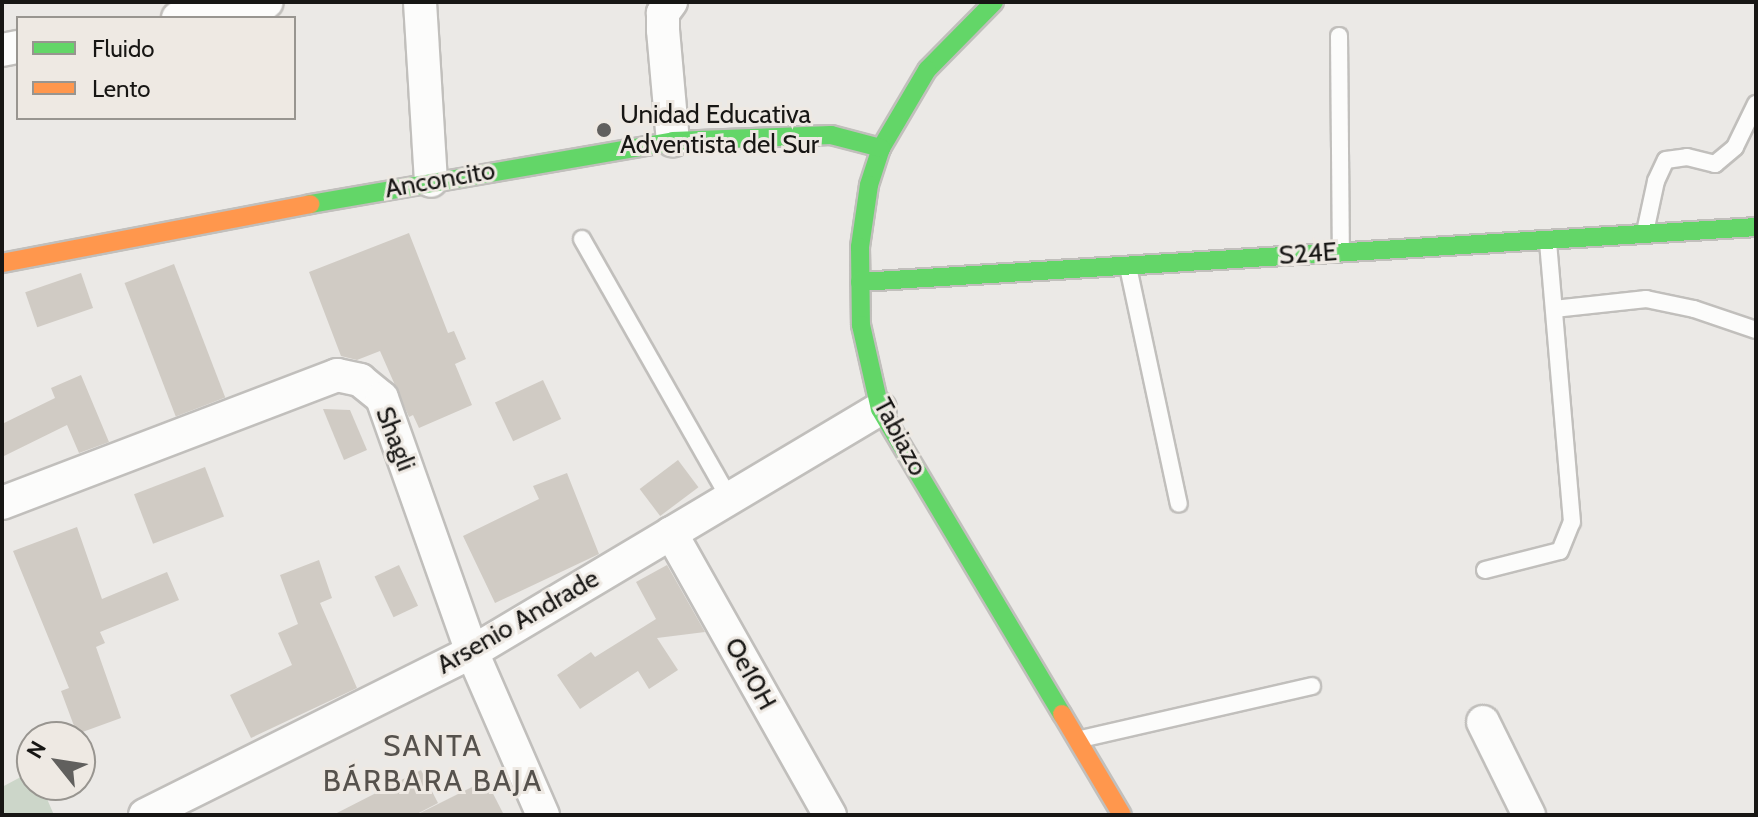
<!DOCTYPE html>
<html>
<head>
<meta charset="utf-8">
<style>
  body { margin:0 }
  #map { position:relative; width:1758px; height:817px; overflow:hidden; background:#ebe9e6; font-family:Cabin,sans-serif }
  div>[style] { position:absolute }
  .green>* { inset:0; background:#ccd6c9 }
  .building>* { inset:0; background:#d0cbc4; transform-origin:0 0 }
  .roads { filter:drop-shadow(2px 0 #c1bfbc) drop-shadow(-2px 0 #c1bfbc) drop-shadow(0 2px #c1bfbc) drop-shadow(0 -2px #c1bfbc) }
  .lane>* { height:16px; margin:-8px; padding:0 8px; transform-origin:8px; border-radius:8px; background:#fcfcfb }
  .street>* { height:32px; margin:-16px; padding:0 16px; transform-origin:16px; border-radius:16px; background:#fcfcfb }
  .fast>* { height:18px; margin:-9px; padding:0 9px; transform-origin:9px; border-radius:9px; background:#63d668 }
  .slow>* { height:18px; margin:-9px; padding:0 9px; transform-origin:9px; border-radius:9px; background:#ff974d }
  .dots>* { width:22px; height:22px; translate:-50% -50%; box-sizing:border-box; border:4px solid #eee9e3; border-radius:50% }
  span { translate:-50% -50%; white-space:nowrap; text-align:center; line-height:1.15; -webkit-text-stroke:6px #eee9e3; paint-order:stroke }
  .poi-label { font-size:26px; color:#171614 }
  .left { translate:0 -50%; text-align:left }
  .street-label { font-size:26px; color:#171614 }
  .quarter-label { font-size:30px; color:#56524d; letter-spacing:2px }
  .frame { position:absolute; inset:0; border:4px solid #171614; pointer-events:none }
  .legend { position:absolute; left:16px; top:16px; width:280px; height:104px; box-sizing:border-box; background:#eee9e3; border:2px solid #989590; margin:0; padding:10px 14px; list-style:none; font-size:24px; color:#171614 }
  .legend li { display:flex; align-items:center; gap:16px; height:40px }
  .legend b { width:40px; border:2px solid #989590 }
  .north { position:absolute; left:16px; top:721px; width:80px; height:80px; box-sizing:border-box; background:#eee9e3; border:2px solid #989590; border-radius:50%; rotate:300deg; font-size:22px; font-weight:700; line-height:32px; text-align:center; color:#171614 }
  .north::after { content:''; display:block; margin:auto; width:28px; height:36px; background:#61605e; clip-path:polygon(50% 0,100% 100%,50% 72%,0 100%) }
</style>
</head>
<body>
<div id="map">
  <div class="green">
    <div style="clip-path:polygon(32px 771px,32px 785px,41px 785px,54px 815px,2px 815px,2px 787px)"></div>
  </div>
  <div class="building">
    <div style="clip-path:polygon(409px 233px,448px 333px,454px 331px,466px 359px,455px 364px,472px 405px,419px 428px,413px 415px,409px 417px,380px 351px,357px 360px,341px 356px,309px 272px)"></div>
    <div style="left:174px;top:264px;width:143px;height:53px;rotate:69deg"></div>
    <div style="left:81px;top:273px;width:37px;height:59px;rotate:71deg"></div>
    <div style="clip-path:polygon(81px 375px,109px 442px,79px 453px,67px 425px,2px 457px,2px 424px,55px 398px,51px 388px)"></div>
    <div style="left:543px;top:380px;width:43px;height:53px;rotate:65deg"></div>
    <div style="clip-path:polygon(323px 409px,350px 410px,367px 450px,344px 460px)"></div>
    <div style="left:678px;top:460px;width:34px;height:48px;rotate:53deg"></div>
    <div style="left:205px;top:467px;width:53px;height:76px;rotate:69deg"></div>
    <div style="clip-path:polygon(567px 473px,599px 554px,495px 603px,463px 536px,539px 499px,533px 486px)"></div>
    <div style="clip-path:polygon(77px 527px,102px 599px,167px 572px,179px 600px,100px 632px,105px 643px,96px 647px,121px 718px,77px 734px,61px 691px,69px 688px,13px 551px)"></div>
    <div style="clip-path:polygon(319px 560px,332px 598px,320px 603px,357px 688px,251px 738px,230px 695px,292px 665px,278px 633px,298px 624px,280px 575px)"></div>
    <div style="left:399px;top:565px;width:45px;height:27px;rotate:65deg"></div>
    <div style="clip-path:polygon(667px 565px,705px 632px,657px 638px,678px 670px,649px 689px,638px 671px,580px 709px,557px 675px,591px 652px,595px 657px,656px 619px,636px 582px)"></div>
    <div style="clip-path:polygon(421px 770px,438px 803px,415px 815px,333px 815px)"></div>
    <div style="clip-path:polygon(486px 780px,504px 815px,416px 815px)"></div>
  </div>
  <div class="roads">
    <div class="lane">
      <div style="left:1339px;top:36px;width:215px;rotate:89.5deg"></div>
      <div style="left:1645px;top:232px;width:52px;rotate:-77.8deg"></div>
      <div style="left:1656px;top:181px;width:23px;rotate:-65deg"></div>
      <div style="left:1666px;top:160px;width:21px;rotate:-8deg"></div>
      <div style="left:1687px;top:157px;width:29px;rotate:14deg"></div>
      <div style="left:1715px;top:164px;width:26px;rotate:-40deg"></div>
      <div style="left:1735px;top:147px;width:48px;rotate:-64deg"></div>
      <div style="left:582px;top:239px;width:298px;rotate:60.4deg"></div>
      <div style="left:1128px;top:267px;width:242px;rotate:77.9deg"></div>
      <div style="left:1554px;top:309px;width:93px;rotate:-6.2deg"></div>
      <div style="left:1646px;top:299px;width:49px;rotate:11.8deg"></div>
      <div style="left:1694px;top:309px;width:65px;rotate:18.7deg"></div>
      <div style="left:1485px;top:570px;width:77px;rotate:-14.2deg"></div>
      <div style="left:1560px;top:551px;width:31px;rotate:-68deg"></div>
      <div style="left:1572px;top:522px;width:282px;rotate:-94.9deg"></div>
      <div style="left:1081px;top:739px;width:237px;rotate:-12.9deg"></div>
    </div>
    <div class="street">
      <div style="left:420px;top:2px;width:179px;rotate:86.5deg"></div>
      <div style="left:671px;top:2px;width:14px;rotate:126deg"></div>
      <div style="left:663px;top:13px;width:17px;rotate:90deg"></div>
      <div style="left:663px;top:30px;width:111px;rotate:84.9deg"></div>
      <div style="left:178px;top:18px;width:90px;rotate:-10.2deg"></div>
      <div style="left:2px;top:50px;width:16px;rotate:-11deg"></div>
      <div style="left:2px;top:503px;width:359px;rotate:-20.9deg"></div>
      <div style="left:337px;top:375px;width:24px;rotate:12deg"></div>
      <div style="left:360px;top:380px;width:28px;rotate:39deg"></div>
      <div style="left:382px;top:398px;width:269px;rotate:70.5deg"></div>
      <div style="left:472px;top:652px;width:178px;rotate:66.5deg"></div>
      <div style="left:671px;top:533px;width:324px;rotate:60.6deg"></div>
      <div style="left:1483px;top:722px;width:104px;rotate:63.7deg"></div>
      <div style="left:145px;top:815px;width:365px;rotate:-26.5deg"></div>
      <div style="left:472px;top:652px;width:475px;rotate:-30.8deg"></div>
    </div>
    <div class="fast">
      <div style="left:994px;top:2px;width:95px;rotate:134.6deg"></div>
      <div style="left:927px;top:70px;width:91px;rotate:120.5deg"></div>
      <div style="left:881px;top:148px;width:39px;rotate:108deg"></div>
      <div style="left:869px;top:185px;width:63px;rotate:98.3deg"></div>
      <div style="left:860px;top:247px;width:78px;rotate:89.3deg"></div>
      <div style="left:861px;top:325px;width:86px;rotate:77.3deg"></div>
      <div style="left:880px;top:409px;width:355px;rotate:59.2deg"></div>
      <div style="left:310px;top:204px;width:368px;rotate:-9.8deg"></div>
      <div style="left:673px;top:141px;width:158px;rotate:-2.2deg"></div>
      <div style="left:831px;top:135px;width:52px;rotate:14.6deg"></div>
      <div style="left:860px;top:282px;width:898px;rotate:-3.51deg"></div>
    </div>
    <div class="slow">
      <div style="left:2px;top:263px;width:314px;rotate:-10.8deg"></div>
      <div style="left:1062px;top:714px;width:117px;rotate:59.3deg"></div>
    </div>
  </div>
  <div class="dots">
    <div style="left:604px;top:130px;background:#61605e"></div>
  </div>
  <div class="poi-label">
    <span class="left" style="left:620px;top:130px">Unidad Educativa<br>Adventista del Sur</span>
  </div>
  <div class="street-label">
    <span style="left:440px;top:180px;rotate:-10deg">Anconcito</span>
    <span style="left:1308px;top:254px;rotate:-4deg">S24E</span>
    <span style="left:900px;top:437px;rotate:62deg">Tabiazo</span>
    <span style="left:395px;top:439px;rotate:69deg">Shagli</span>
    <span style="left:518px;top:622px;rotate:-30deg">Arsenio Andrade</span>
    <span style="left:750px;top:674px;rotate:61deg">Oe10H</span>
  </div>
  <div class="quarter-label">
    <span style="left:433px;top:763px">SANTA<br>BÁRBARA BAJA</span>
  </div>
  <div class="frame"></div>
  <ul class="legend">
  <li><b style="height:10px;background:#63d668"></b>Fluido</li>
  <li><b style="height:10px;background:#ff974d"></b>Lento</li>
  </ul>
  <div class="north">N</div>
</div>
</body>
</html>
